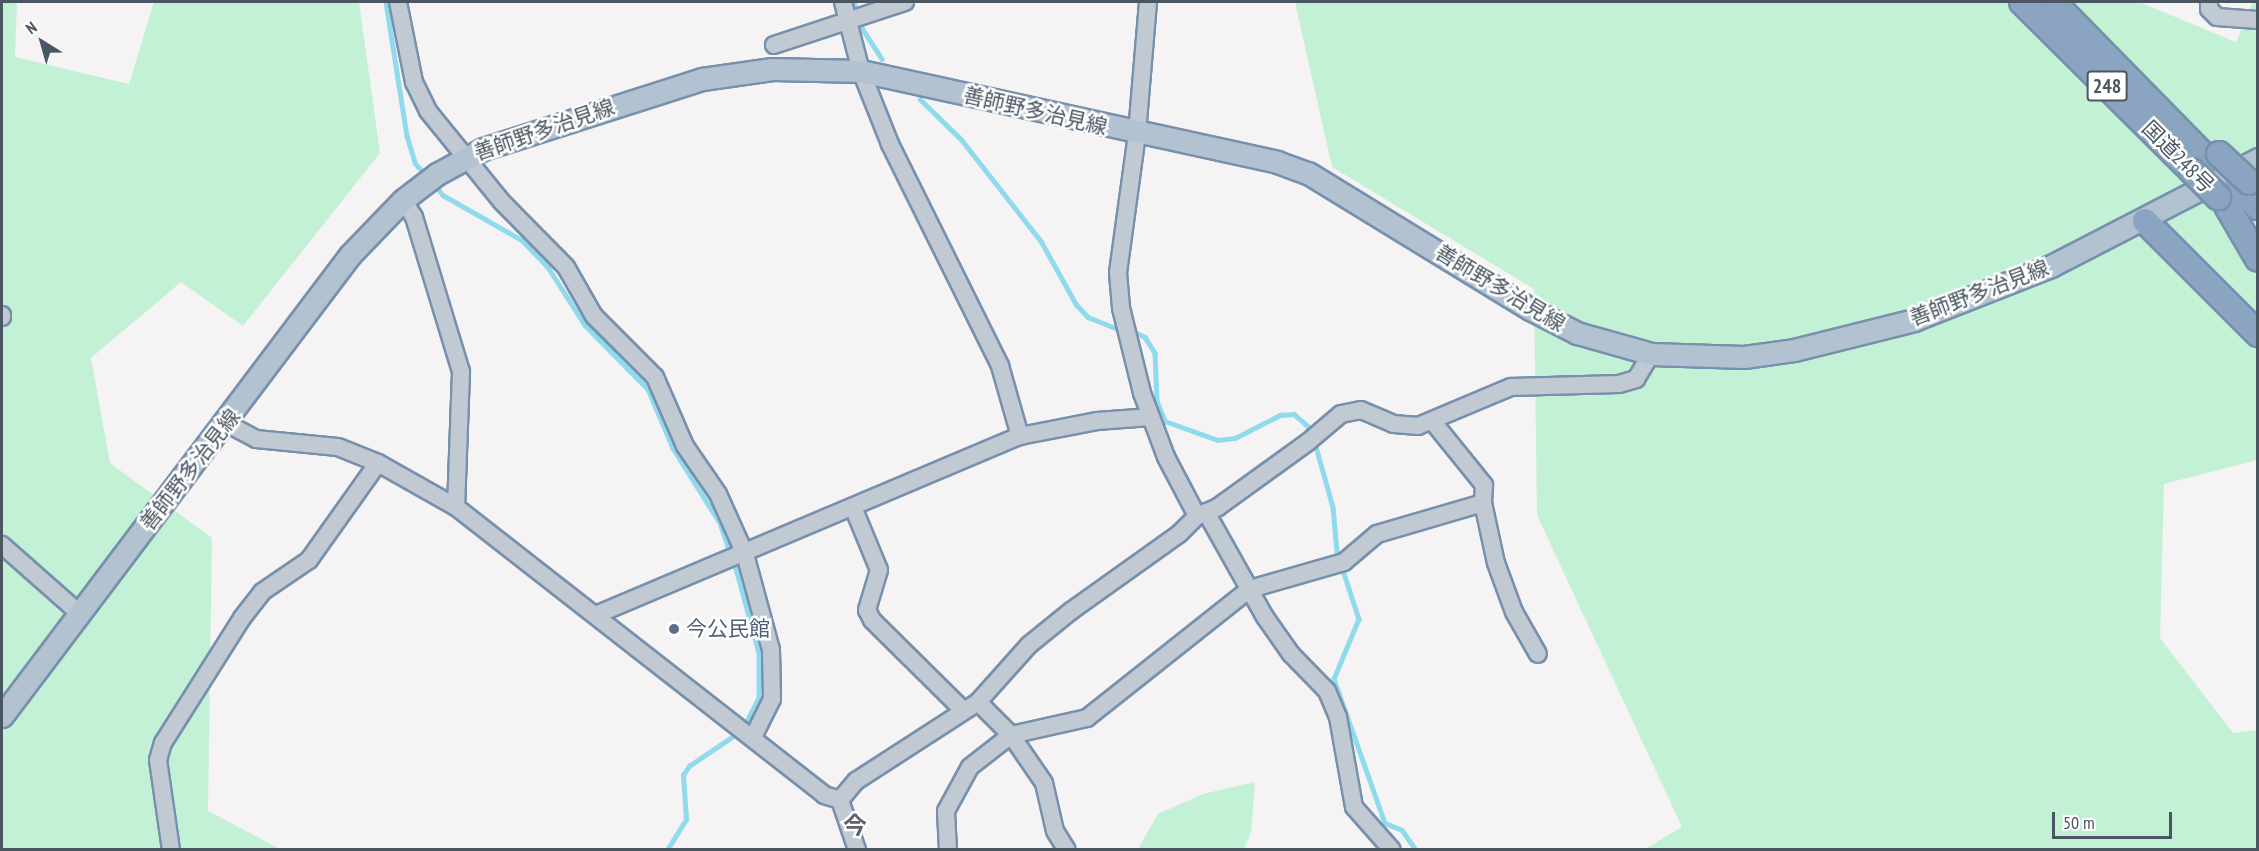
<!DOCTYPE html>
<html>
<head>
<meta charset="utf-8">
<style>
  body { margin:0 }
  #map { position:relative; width:2259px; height:851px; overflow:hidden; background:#f5f3f3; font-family:"PT Sans Narrow","Noto Sans JP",sans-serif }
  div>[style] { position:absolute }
  .green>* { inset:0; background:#c3f1d5 }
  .stream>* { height:4.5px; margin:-2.25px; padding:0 2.25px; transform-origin:2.25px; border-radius:2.25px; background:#90daee }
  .roads { filter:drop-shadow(2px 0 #7690ad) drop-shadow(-2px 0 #7690ad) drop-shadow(0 2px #7690ad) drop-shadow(0 -2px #7690ad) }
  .minor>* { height:16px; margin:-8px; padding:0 8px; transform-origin:8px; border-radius:8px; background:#c1cad2 }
  .major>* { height:21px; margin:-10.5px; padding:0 10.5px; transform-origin:10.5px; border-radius:10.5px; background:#b3c2d1 }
  .highway>* { height:24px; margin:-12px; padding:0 12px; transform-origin:12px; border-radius:12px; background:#8ba5c1 }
  .bridges { filter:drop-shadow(2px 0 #7690ad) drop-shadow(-2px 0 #7690ad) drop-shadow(0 2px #7690ad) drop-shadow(0 -2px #7690ad) }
  .highway-bridge>* { height:24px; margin:-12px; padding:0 12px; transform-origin:12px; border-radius:12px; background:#8ba5c1 }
  .dots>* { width:16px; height:16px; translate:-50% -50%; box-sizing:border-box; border:3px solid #fff; border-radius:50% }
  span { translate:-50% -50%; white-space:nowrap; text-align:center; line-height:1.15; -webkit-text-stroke:5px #fff; paint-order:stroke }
  .shield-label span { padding:2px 4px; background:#fff; border:2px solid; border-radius:4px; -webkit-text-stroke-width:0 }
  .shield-label { font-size:20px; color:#4a5661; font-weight:700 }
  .street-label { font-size:21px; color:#4a5661 }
  .service-label { font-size:21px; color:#4e5e75 }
  .left { translate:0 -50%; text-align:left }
  .quarter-label { font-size:24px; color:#5f6368; font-weight:700 }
  .frame { position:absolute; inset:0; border:3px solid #4a5661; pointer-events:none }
  .north { position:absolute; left:12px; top:12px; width:60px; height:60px; -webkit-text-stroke:4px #fff; paint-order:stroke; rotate:323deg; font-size:16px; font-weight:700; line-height:24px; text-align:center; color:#4a5661 }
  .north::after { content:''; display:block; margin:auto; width:21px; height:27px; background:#4a5661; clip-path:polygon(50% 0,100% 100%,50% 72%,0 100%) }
  .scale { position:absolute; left:2052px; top:812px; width:120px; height:27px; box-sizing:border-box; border:3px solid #4a5661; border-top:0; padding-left:8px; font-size:18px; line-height:21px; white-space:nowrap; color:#4a5661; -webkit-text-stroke:4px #fff; paint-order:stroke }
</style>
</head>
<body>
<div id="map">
  <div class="green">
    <div style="clip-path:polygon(2px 2px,17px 2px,15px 57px,129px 84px,154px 2px,359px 2px,380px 153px,243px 326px,181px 282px,91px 358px,110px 463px,212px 538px,208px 811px,280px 849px,2px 850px)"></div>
    <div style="clip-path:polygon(1295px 2px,2139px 2px,2236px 42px,2253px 2px,2257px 2px,2257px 460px,2164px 484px,2160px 638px,2233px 733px,2257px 730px,2257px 849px,1645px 849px,1682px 827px,1537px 515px,1534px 289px,1332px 167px)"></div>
    <div style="clip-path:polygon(1255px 782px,1251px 833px,1244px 849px,1138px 849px,1158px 814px,1203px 794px)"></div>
  </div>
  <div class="stream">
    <div style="left:386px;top:2px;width:136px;rotate:81.1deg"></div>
    <div style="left:407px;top:136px;width:28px;rotate:73deg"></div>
    <div style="left:415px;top:163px;width:15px;rotate:48deg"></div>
    <div style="left:854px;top:2px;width:27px;rotate:73deg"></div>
    <div style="left:862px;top:28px;width:37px;rotate:57deg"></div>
    <div style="left:920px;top:99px;width:57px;rotate:44.3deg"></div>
    <div style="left:961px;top:139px;width:130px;rotate:51.9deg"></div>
    <div style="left:1041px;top:241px;width:72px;rotate:60.9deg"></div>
    <div style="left:1076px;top:304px;width:18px;rotate:47deg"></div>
    <div style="left:1088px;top:317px;width:29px;rotate:22deg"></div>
    <div style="left:433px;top:183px;width:16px;rotate:50deg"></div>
    <div style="left:443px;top:195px;width:91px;rotate:29.7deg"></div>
    <div style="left:522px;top:240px;width:37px;rotate:46deg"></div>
    <div style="left:548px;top:267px;width:69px;rotate:57.5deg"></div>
    <div style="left:585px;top:325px;width:90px;rotate:45.5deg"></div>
    <div style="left:648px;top:389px;width:64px;rotate:67deg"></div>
    <div style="left:673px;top:448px;width:89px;rotate:57.9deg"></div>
    <div style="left:720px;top:523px;width:52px;rotate:70.9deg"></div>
    <div style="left:737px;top:572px;width:84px;rotate:74.8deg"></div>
    <div style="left:759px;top:653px;width:45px;rotate:90deg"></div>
    <div style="left:759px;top:698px;width:33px;rotate:117deg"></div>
    <div style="left:1134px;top:332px;width:12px;rotate:24deg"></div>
    <div style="left:1145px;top:337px;width:19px;rotate:58deg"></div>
    <div style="left:1155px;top:353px;width:48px;rotate:87.6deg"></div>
    <div style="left:1157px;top:401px;width:22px;rotate:68deg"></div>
    <div style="left:1165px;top:421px;width:56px;rotate:19.7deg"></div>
    <div style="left:1218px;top:440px;width:17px;rotate:-7deg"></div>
    <div style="left:1235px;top:438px;width:51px;rotate:-27.1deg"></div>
    <div style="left:1280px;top:415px;width:14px;rotate:-4deg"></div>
    <div style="left:1294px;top:414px;width:20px;rotate:41deg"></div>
    <div style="left:1309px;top:427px;width:9px;rotate:69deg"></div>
    <div style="left:1315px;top:443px;width:66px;rotate:74.3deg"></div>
    <div style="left:1333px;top:507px;width:45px;rotate:84.9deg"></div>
    <div style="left:1337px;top:552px;width:71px;rotate:71.8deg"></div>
    <div style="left:1359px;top:619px;width:65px;rotate:112.6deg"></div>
    <div style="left:1334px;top:679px;width:153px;rotate:70.5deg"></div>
    <div style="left:1385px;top:823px;width:18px;rotate:22deg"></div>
    <div style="left:1402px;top:830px;width:24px;rotate:55deg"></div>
    <div style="left:667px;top:850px;width:36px;rotate:-58deg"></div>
    <div style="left:686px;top:819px;width:44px;rotate:-93.9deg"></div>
    <div style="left:683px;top:775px;width:11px;rotate:-56deg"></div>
    <div style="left:689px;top:766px;width:59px;rotate:-34deg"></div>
  </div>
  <div class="roads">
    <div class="minor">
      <div style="left:398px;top:2px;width:82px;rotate:78.7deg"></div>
      <div style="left:414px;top:82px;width:32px;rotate:64deg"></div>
      <div style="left:428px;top:111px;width:117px;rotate:50.9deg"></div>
      <div style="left:502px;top:202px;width:91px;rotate:45.4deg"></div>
      <div style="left:566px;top:267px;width:56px;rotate:60.3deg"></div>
      <div style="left:594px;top:316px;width:86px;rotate:45deg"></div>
      <div style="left:655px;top:377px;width:75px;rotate:66.5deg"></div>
      <div style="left:685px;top:446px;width:58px;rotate:55.5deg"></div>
      <div style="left:718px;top:494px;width:66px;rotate:65.8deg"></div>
      <div style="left:745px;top:554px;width:99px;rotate:74.8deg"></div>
      <div style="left:771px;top:650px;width:49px;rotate:88.8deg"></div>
      <div style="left:772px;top:699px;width:42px;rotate:116.6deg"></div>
      <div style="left:843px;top:2px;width:71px;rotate:75.4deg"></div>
      <div style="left:861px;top:71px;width:79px;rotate:68.3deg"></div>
      <div style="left:890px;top:144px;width:248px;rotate:63.6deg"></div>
      <div style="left:1000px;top:366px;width:73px;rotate:74.1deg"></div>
      <div style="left:1148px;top:2px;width:132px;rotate:94.8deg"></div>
      <div style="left:1137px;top:134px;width:140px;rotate:97.8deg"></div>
      <div style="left:1118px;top:273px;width:35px;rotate:85deg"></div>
      <div style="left:1121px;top:308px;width:88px;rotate:76.1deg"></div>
      <div style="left:1142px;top:393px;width:68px;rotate:69.4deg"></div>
      <div style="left:1166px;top:457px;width:67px;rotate:62.3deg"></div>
      <div style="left:2209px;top:2px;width:7px;rotate:90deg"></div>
      <div style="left:2209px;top:9px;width:11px;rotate:45deg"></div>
      <div style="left:2217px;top:17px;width:41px;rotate:4.2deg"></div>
      <div style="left:774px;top:45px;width:138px;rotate:-18.2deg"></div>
      <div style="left:403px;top:200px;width:20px;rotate:57deg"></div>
      <div style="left:414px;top:217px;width:162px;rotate:73.1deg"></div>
      <div style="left:461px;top:372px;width:135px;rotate:92.1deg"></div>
      <div style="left:2px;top:317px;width:2px;rotate:-90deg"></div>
      <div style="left:226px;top:423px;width:34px;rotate:28deg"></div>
      <div style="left:256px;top:439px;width:82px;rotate:5.6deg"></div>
      <div style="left:338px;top:447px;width:43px;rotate:21.8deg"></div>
      <div style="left:378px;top:463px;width:90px;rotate:29.4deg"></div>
      <div style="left:456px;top:507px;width:467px;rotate:38deg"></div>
      <div style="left:824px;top:795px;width:17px;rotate:17deg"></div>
      <div style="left:1483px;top:503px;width:61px;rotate:77.8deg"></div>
      <div style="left:1496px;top:563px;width:52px;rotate:69.8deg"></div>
      <div style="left:1514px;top:612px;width:48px;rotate:60.3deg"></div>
      <div style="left:853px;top:507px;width:68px;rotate:67.6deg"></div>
      <div style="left:879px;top:570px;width:42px;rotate:106.7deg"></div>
      <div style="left:867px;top:610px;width:11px;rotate:63deg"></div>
      <div style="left:872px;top:620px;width:129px;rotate:44.7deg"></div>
      <div style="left:1206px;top:512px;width:120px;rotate:60.7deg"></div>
      <div style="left:1265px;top:617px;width:45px;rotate:54.9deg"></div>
      <div style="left:1291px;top:654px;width:52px;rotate:45.8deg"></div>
      <div style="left:1327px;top:691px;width:28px;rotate:67deg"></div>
      <div style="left:1338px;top:717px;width:91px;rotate:79.9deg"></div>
      <div style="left:1354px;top:807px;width:57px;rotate:48.5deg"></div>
      <div style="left:2px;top:545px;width:103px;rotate:41.4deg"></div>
      <div style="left:598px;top:614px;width:458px;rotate:-22.9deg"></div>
      <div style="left:1020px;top:436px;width:78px;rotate:-11deg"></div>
      <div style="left:1097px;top:421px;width:54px;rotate:-4.2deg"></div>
      <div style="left:978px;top:702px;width:47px;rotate:45deg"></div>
      <div style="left:1011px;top:735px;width:58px;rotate:55.5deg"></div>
      <div style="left:1044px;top:783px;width:49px;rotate:77.1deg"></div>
      <div style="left:1055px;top:831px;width:22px;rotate:58deg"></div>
      <div style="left:840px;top:800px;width:25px;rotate:-50deg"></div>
      <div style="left:856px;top:781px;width:145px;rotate:-32.9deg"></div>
      <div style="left:978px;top:702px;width:76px;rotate:-48.2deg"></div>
      <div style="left:1029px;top:645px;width:54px;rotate:-39deg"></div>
      <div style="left:1071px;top:611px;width:133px;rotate:-35.5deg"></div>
      <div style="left:1179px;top:534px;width:25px;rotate:-45deg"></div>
      <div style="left:1197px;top:516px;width:23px;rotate:-23deg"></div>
      <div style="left:1218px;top:507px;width:111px;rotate:-35.8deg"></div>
      <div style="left:1308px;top:442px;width:43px;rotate:-40.3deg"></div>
      <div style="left:1341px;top:414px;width:20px;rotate:-11deg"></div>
      <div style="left:1361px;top:410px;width:36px;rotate:23deg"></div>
      <div style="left:1394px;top:424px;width:24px;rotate:5deg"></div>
      <div style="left:1418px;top:426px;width:101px;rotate:-22.8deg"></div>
      <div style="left:1511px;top:387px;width:108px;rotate:-1.6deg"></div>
      <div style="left:1619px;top:384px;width:18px;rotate:-16deg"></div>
      <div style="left:1636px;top:379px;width:29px;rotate:-59deg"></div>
      <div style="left:840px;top:800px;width:53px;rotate:71.2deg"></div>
      <div style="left:171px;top:850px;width:91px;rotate:-98.2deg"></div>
      <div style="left:158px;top:760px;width:18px;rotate:-74deg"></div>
      <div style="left:163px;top:743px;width:148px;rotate:-57.7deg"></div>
      <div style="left:242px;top:618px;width:33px;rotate:-52deg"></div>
      <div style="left:262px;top:592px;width:57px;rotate:-34.2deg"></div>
      <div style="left:309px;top:560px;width:119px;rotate:-54.6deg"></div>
      <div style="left:948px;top:850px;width:39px;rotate:-93deg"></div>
      <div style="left:946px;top:811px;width:50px;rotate:-61.4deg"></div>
      <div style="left:970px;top:767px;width:52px;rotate:-38deg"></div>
      <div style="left:1011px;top:735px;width:78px;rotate:-12.6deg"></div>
      <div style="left:1087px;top:718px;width:208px;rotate:-38.4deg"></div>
      <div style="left:1250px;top:589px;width:98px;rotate:-16deg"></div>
      <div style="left:1344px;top:562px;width:43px;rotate:-40.3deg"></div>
      <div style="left:1377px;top:534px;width:110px;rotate:-16.3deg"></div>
      <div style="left:1483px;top:503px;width:18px;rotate:-87deg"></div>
      <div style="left:1484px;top:485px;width:81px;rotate:-129deg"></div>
    </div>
    <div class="major">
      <div style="left:2px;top:716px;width:578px;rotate:-52.95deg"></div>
      <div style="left:350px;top:255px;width:76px;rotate:-46.1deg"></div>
      <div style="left:403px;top:200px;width:43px;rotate:-37.4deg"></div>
      <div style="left:437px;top:174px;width:52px;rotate:-28.5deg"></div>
      <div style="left:483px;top:149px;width:230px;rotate:-17.7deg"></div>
      <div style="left:702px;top:79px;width:71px;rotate:-8.1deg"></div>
      <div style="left:772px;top:69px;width:89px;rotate:1.3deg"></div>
      <div style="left:861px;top:71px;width:426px;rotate:12.3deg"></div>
      <div style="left:1277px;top:162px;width:33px;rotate:20deg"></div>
      <div style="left:1308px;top:173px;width:260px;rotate:31.5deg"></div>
      <div style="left:1530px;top:309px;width:53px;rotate:27.1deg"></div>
      <div style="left:1577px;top:333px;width:77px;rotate:15.8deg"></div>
      <div style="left:1651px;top:354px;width:93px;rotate:1.8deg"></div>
      <div style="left:1744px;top:357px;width:50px;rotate:-8deg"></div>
      <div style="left:1794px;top:350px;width:124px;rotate:-14deg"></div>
      <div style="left:1914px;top:320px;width:147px;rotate:-21.5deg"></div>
      <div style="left:2051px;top:266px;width:233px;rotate:-27.3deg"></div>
    </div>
    <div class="highway">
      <div style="left:2022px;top:2px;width:240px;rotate:44.8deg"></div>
      <div style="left:2053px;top:2px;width:223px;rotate:45.5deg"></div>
      <div style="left:2237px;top:187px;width:29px;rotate:44deg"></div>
      <div style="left:2227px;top:206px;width:61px;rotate:59.7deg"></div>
      <div style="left:2145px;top:221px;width:160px;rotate:45deg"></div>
    </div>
  </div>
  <div class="bridges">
    <div class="highway-bridge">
      <div style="left:2219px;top:154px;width:41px;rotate:43deg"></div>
      <div style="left:2192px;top:171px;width:37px;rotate:45deg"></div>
    </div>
  </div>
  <div class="dots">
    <div style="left:674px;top:629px;background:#5c6f8a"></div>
  </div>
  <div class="shield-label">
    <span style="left:2107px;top:86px">248</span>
  </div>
  <div class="street-label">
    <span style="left:1035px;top:111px;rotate:13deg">善師野多治見線</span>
    <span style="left:544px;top:130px;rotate:-19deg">善師野多治見線</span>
    <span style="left:2178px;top:157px;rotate:45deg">国道248号</span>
    <span style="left:1500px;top:288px;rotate:31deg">善師野多治見線</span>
    <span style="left:1979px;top:293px;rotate:-21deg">善師野多治見線</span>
    <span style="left:190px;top:470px;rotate:-52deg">善師野多治見線</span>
  </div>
  <div class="service-label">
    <span class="left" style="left:686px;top:629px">今公民館</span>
  </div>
  <div class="quarter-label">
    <span style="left:855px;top:826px">今</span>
  </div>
  <div class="frame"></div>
  <div class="north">N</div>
  <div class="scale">50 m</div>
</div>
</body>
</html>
